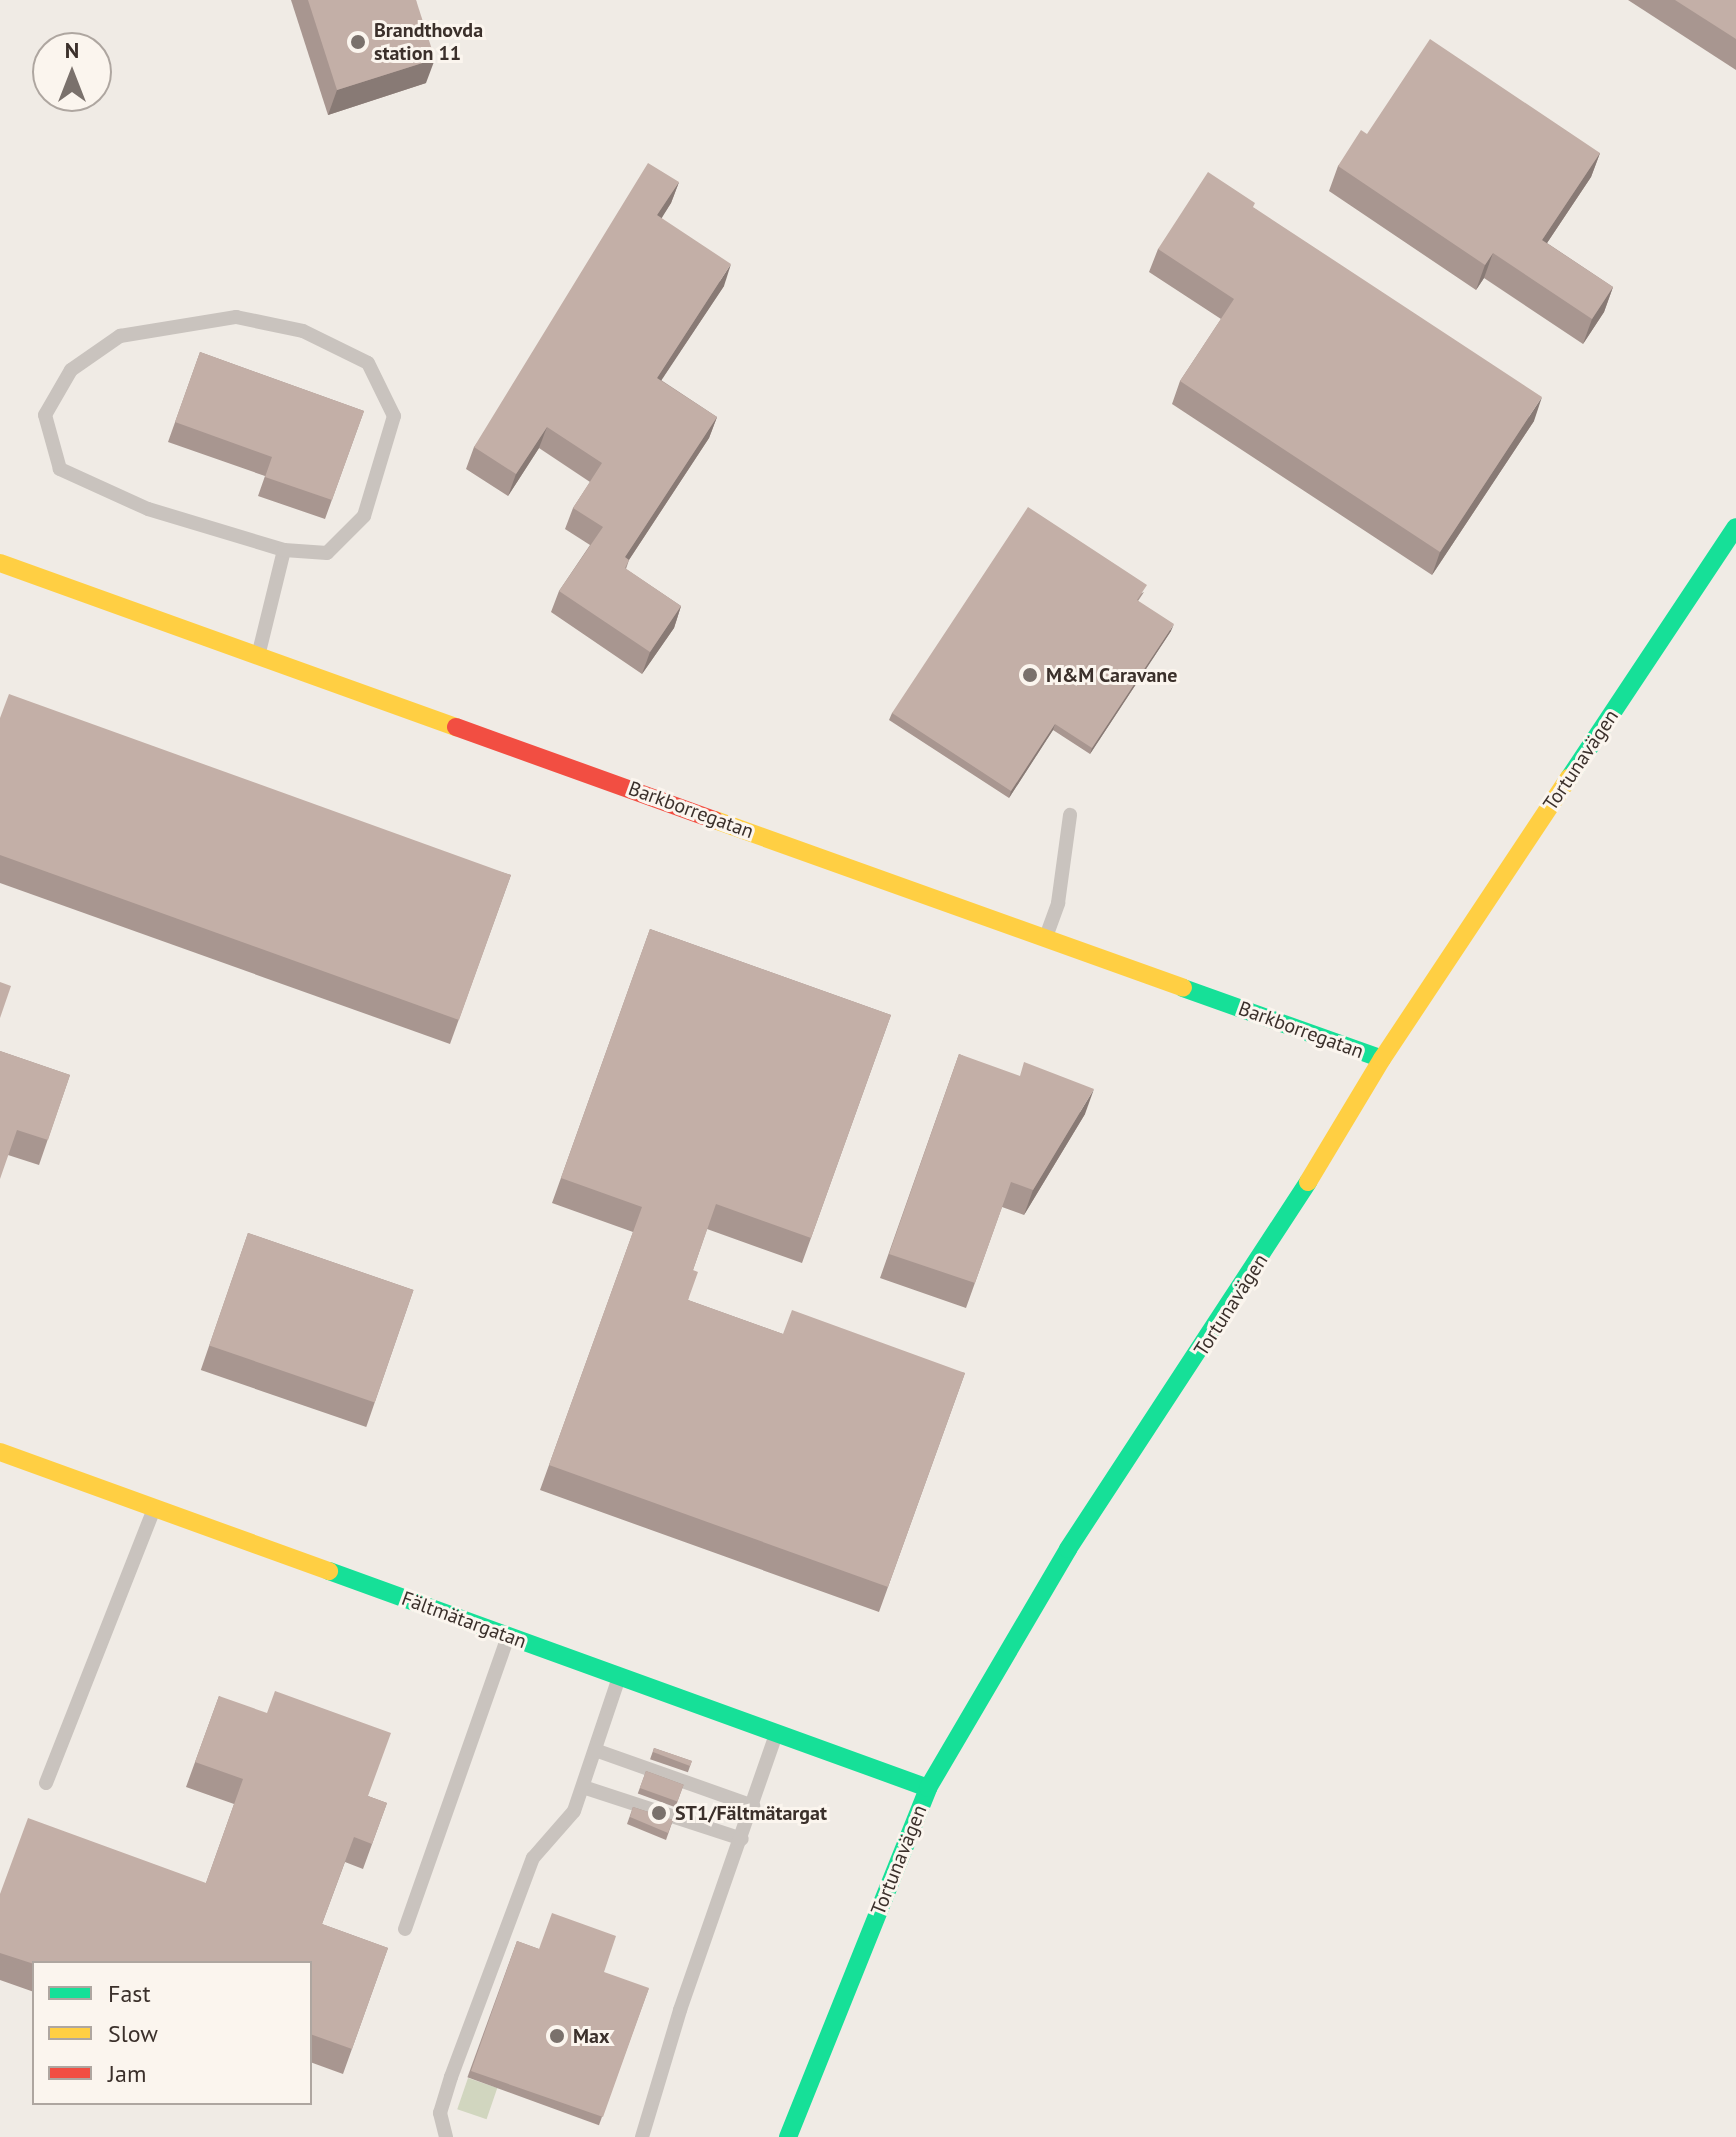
<!DOCTYPE html>
<html>
<head>
<meta charset="utf-8">
<style>
  body { margin:0 }
  #map { position:relative; width:1736px; height:2137px; overflow:hidden; background:#f0ebe5; font-family:"PT Sans",sans-serif }
  div>[style] { position:absolute }
  .green>* { inset:0; background:#d1d6bf; transform-origin:0 0 }
  .lane>* { height:14px; margin:-7px; padding:0 7px; transform-origin:7px; border-radius:7px; background:#c9c3be }
  .fast>* { height:18px; margin:-9px; padding:0 9px; transform-origin:9px; border-radius:9px; background:#16e098 }
  .slow>* { height:18px; margin:-9px; padding:0 9px; transform-origin:9px; border-radius:9px; background:#ffcf43 }
  .jam>* { height:18px; margin:-9px; padding:0 9px; transform-origin:9px; border-radius:9px; background:#f24e42 }
  .wall>* { inset:0; background:#a89690; transform-origin:0 0 }
  .shaded-wall>* { inset:0; background:#887a75 }
  .building>* { inset:0; background:#c3afa7; transform-origin:0 0 }
  .dots>* { width:22px; height:22px; translate:-50% -50%; box-sizing:border-box; border:4px solid #fbf5ee; border-radius:50% }
  span { translate:-50% -50%; white-space:nowrap; text-align:center; line-height:1.15; -webkit-text-stroke:6px #fbf5ee; paint-order:stroke }
  .poi-label { font-size:20px; color:#3b302b; font-weight:700 }
  .left { translate:0 -50%; text-align:left }
  .street-label { font-size:20px; color:#3b302b }
  .legend { position:absolute; left:32px; top:1961px; width:280px; height:144px; box-sizing:border-box; background:#fbf5ee; border:2px solid #aea6a0; margin:0; padding:10px 14px; list-style:none; font-size:24px; color:#3b302b }
  .legend li { display:flex; align-items:center; gap:16px; height:40px }
  .legend b { width:40px; border:2px solid #aea6a0 }
  .north { position:absolute; left:32px; top:32px; width:80px; height:80px; box-sizing:border-box; background:#fbf5ee; border:2px solid #aea6a0; border-radius:50%; rotate:0deg; font-size:22px; font-weight:700; line-height:32px; text-align:center; color:#3b302b }
  .north::after { content:''; display:block; margin:auto; width:28px; height:36px; background:#7a716c; clip-path:polygon(50% 0,100% 100%,50% 72%,0 100%) }
</style>
</head>
<body>
<div id="map">
  <div class="green">
    <div style="left:468px;top:2078px;width:31px;height:33px;rotate:19deg"></div>
  </div>
  <div class="lane">
    <div style="left:259px;top:652px;width:105px;rotate:-76.2deg"></div>
    <div style="left:284px;top:550px;width:142px;rotate:-163.2deg"></div>
    <div style="left:148px;top:509px;width:97px;rotate:-155.6deg"></div>
    <div style="left:60px;top:469px;width:56px;rotate:-105.5deg"></div>
    <div style="left:45px;top:415px;width:52px;rotate:-60deg"></div>
    <div style="left:71px;top:370px;width:60px;rotate:-34.8deg"></div>
    <div style="left:120px;top:336px;width:118px;rotate:-9.3deg"></div>
    <div style="left:236px;top:317px;width:68px;rotate:11.8deg"></div>
    <div style="left:303px;top:331px;width:72px;rotate:26.2deg"></div>
    <div style="left:368px;top:363px;width:59px;rotate:63.9deg"></div>
    <div style="left:394px;top:416px;width:104px;rotate:106.7deg"></div>
    <div style="left:364px;top:516px;width:52px;rotate:135deg"></div>
    <div style="left:327px;top:553px;width:43px;rotate:-176deg"></div>
    <div style="left:1047px;top:934px;width:33px;rotate:-70deg"></div>
    <div style="left:1058px;top:903px;width:89px;rotate:-82.2deg"></div>
    <div style="left:595px;top:1750px;width:168px;rotate:19.5deg"></div>
    <div style="left:46px;top:1783px;width:291px;rotate:-68.5deg"></div>
    <div style="left:583px;top:1787px;width:167px;rotate:18.1deg"></div>
    <div style="left:405px;top:1929px;width:306px;rotate:-70.6deg"></div>
    <div style="left:446px;top:2137px;width:25px;rotate:-104deg"></div>
    <div style="left:440px;top:2113px;width:38px;rotate:-73deg"></div>
    <div style="left:451px;top:2077px;width:234px;rotate:-69.5deg"></div>
    <div style="left:533px;top:1858px;width:62px;rotate:-48.9deg"></div>
    <div style="left:574px;top:1811px;width:138px;rotate:-71.4deg"></div>
    <div style="left:642px;top:2137px;width:133px;rotate:-73.3deg"></div>
    <div style="left:680px;top:2010px;width:291px;rotate:-70.8deg"></div>
  </div>
  <div class="fast">
    <div style="left:1569px;top:778px;width:301px;rotate:-56.4deg"></div>
    <div style="left:1183px;top:988px;width:211px;rotate:19.6deg"></div>
    <div style="left:329px;top:1571px;width:637px;rotate:19.91deg"></div>
    <div style="left:788px;top:2137px;width:376px;rotate:-68.1deg"></div>
    <div style="left:928px;top:1788px;width:277px;rotate:-59.6deg"></div>
    <div style="left:1068px;top:1549px;width:439px;rotate:-56.8deg"></div>
  </div>
  <div class="slow">
    <div style="left:0;top:563px;width:485px;rotate:19.8deg"></div>
    <div style="left:715px;top:820px;width:497px;rotate:19.7deg"></div>
    <div style="left:1308px;top:1182px;width:144px;rotate:-59deg"></div>
    <div style="left:1382px;top:1059px;width:338px;rotate:-56.4deg"></div>
    <div style="left:0;top:1452px;width:350px;rotate:19.9deg"></div>
  </div>
  <div class="jam">
    <div style="left:456px;top:727px;width:275px;rotate:19.8deg"></div>
  </div>
  <div class="wall">
    <div style="clip-path:polygon(291px 0,416px 0,426px 83px,328px 115px)"></div>
    <div style="clip-path:polygon(1628px 0,1736px 0,1736px 70px)"></div>
    <div style="clip-path:polygon(1367px 134px,1600px 153px,1591px 177px,1547px 243px,1613px 287px,1604px 312px,1583px 344px,1484px 278px,1476px 290px,1329px 191px,1338px 166px)"></div>
    <div style="clip-path:polygon(679px 182px,671px 203px,661px 218px,724px 286px,661px 380px,717px 417px,709px 438px,629px 560px,626px 569px,681px 606px,674px 628px,642px 674px,551px 612px,559px 591px,590px 545px,565px 529px,573px 508px,590px 482px,539px 448px,508px 496px,466px 469px,474px 447px)"></div>
    <div style="clip-path:polygon(1254px 208px,1534px 421px,1432px 575px,1172px 404px,1180px 381px,1221px 319px,1149px 272px,1158px 249px)"></div>
    <div style="clip-path:polygon(200px 352px,364px 411px,325px 519px,258px 496px,265px 476px,168px 442px)"></div>
    <div style="clip-path:polygon(1144px 592px,1138px 601px,1171px 631px,1090px 754px,1053px 730px,1009px 798px,889px 720px,892px 713px)"></div>
    <div style="clip-path:polygon(0 718px,511px 875px,450px 1044px,0 883px)"></div>
    <div style="clip-path:polygon(650px 929px,891px 1015px,802px 1263px,707px 1229px,693px 1270px,688px 1300px,783px 1334px,965px 1373px,879px 1612px,540px 1490px,633px 1232px,552px 1203px)"></div>
    <div style="clip-path:polygon(0 1051px,70px 1075px,39px 1165px,8px 1155px)"></div>
    <div style="clip-path:polygon(959px 1054px,1085px 1114px,1024px 1215px,1002px 1207px,966px 1308px,880px 1278px)"></div>
    <div style="left:248px;top:1233px;width:175px;height:145px;rotate:19deg"></div>
    <div style="clip-path:polygon(219px 1696px,368px 1796px,387px 1803px,363px 1869px,345px 1862px,322px 1924px,388px 1948px,343px 2074px,310px 2062px,310px 1963px,34px 1963px,34px 1992px,0 1980px,0 1894px,206px 1883px,234px 1804px,186px 1787px)"></div>
    <div style="left:654px;top:1748px;width:40px;height:12px;rotate:19deg"></div>
    <div style="left:646px;top:1771px;width:40px;height:24px;rotate:20deg"></div>
    <div style="clip-path:polygon(633px 1807px,673px 1820px,666px 1840px,627px 1824px)"></div>
    <div style="left:517px;top:1941px;width:140px;height:145px;rotate:20deg"></div>
  </div>
  <div class="shaded-wall">
    <div style="clip-path:polygon(435px 59px,426px 83px,328px 115px,337px 90px)"></div>
    <div style="clip-path:polygon(1600px 153px,1591px 177px,1533px 264px,1542px 240px)"></div>
    <div style="clip-path:polygon(679px 182px,671px 203px,650px 237px,657px 215px)"></div>
    <div style="clip-path:polygon(1493px 253px,1484px 278px,1476px 290px,1485px 265px)"></div>
    <div style="clip-path:polygon(731px 264px,724px 286px,649px 399px,657px 378px)"></div>
    <div style="clip-path:polygon(1613px 287px,1604px 312px,1583px 344px,1592px 319px)"></div>
    <div style="clip-path:polygon(1542px 397px,1534px 421px,1432px 575px,1440px 552px)"></div>
    <div style="clip-path:polygon(717px 417px,709px 438px,617px 578px,625px 557px)"></div>
    <div style="clip-path:polygon(547px 427px,539px 448px,508px 496px,516px 474px)"></div>
    <div style="clip-path:polygon(681px 606px,674px 628px,642px 674px,650px 652px)"></div>
    <div style="clip-path:polygon(1174px 624px,1171px 631px,1090px 754px,1092px 748px)"></div>
    <div style="clip-path:polygon(1055px 724px,1053px 730px,1009px 798px,1011px 791px)"></div>
    <div style="clip-path:polygon(1094px 1089px,1085px 1114px,1024px 1215px,1033px 1190px)"></div>
  </div>
  <div class="building">
    <div style="clip-path:polygon(308px 0,416px 0,435px 59px,337px 90px)"></div>
    <div style="clip-path:polygon(1675px 0,1736px 0,1736px 39px)"></div>
    <div style="clip-path:polygon(1430px 39px,1600px 153px,1542px 240px,1613px 287px,1592px 319px,1493px 253px,1485px 265px,1338px 166px,1361px 130px,1367px 134px)"></div>
    <div style="clip-path:polygon(648px 163px,679px 182px,657px 215px,731px 264px,657px 378px,717px 417px,625px 557px,629px 560px,625px 568px,681px 606px,650px 652px,559px 591px,603px 527px,573px 508px,602px 463px,547px 427px,516px 474px,474px 447px)"></div>
    <div style="clip-path:polygon(1208px 172px,1255px 203px,1253px 207px,1542px 397px,1440px 552px,1180px 381px,1234px 299px,1158px 249px)"></div>
    <div style="clip-path:polygon(200px 352px,364px 411px,332px 500px,265px 477px,272px 457px,175px 422px)"></div>
    <div style="clip-path:polygon(1028px 507px,1147px 585px,1137px 600px,1174px 624px,1092px 748px,1055px 724px,1011px 791px,892px 713px)"></div>
    <div style="clip-path:polygon(9px 694px,511px 875px,459px 1020px,0 855px,0 718px)"></div>
    <div style="clip-path:polygon(650px 929px,891px 1015px,811px 1238px,716px 1204px,693px 1270px,698px 1272px,688px 1300px,783px 1334px,792px 1310px,965px 1373px,888px 1587px,549px 1465px,642px 1207px,561px 1178px)"></div>
    <div style="clip-path:polygon(0 982px,11px 986px,0 1018px)"></div>
    <div style="clip-path:polygon(0 1051px,70px 1075px,48px 1140px,17px 1130px,0 1179px)"></div>
    <div style="clip-path:polygon(959px 1054px,1020px 1076px,1024px 1062px,1094px 1089px,1033px 1190px,1011px 1182px,975px 1283px,889px 1254px)"></div>
    <div style="left:248px;top:1233px;width:175px;height:119px;rotate:19deg"></div>
    <div style="clip-path:polygon(275px 1691px,391px 1733px,368px 1796px,387px 1803px,372px 1844px,354px 1837px,322px 1924px,388px 1948px,352px 2049px,310px 2034px,310px 1963px,34px 1963px,34px 1964px,0 1953px,0 1894px,28px 1818px,206px 1883px,243px 1779px,195px 1762px,219px 1696px,267px 1713px)"></div>
    <div style="clip-path:polygon(654px 1748px,692px 1761px,690px 1766px,653px 1752px)"></div>
    <div style="left:646px;top:1771px;width:40px;height:18px;rotate:20deg"></div>
    <div style="clip-path:polygon(633px 1807px,673px 1820px,668px 1833px,630px 1817px)"></div>
    <div style="clip-path:polygon(552px 1913px,616px 1936px,604px 1972px,649px 1988px,603px 2117px,471px 2071px,517px 1941px,539px 1949px)"></div>
  </div>
  <div class="dots">
    <div style="left:358px;top:42px;background:#7a716c"></div>
    <div style="left:1030px;top:675px;background:#7a716c"></div>
    <div style="left:659px;top:1813px;background:#7a716c"></div>
    <div style="left:557px;top:2036px;background:#7a716c"></div>
  </div>
  <div class="poi-label">
    <span class="left" style="left:374px;top:42px">Brandthovda<br>station 11</span>
    <span class="left" style="left:1046px;top:675px">M&amp;M Caravane</span>
    <span class="left" style="left:675px;top:1813px">ST1/Fältmätargat</span>
    <span class="left" style="left:573px;top:2036px">Max</span>
  </div>
  <div class="street-label">
    <span style="left:1581px;top:760px;rotate:-56deg">Tortunavägen</span>
    <span style="left:691px;top:810px;rotate:20deg">Barkborregatan</span>
    <span style="left:1301px;top:1030px;rotate:20deg">Barkborregatan</span>
    <span style="left:1231px;top:1305px;rotate:-57deg">Tortunavägen</span>
    <span style="left:464px;top:1620px;rotate:20deg">Fältmätargatan</span>
    <span style="left:899px;top:1860px;rotate:-68deg">Tortunavägen</span>
  </div>
  <ul class="legend">
  <li><b style="height:10px;background:#16e098"></b>Fast</li>
  <li><b style="height:10px;background:#ffcf43"></b>Slow</li>
  <li><b style="height:10px;background:#f24e42"></b>Jam</li>
  </ul>
  <div class="north">N</div>
</div>
</body>
</html>
